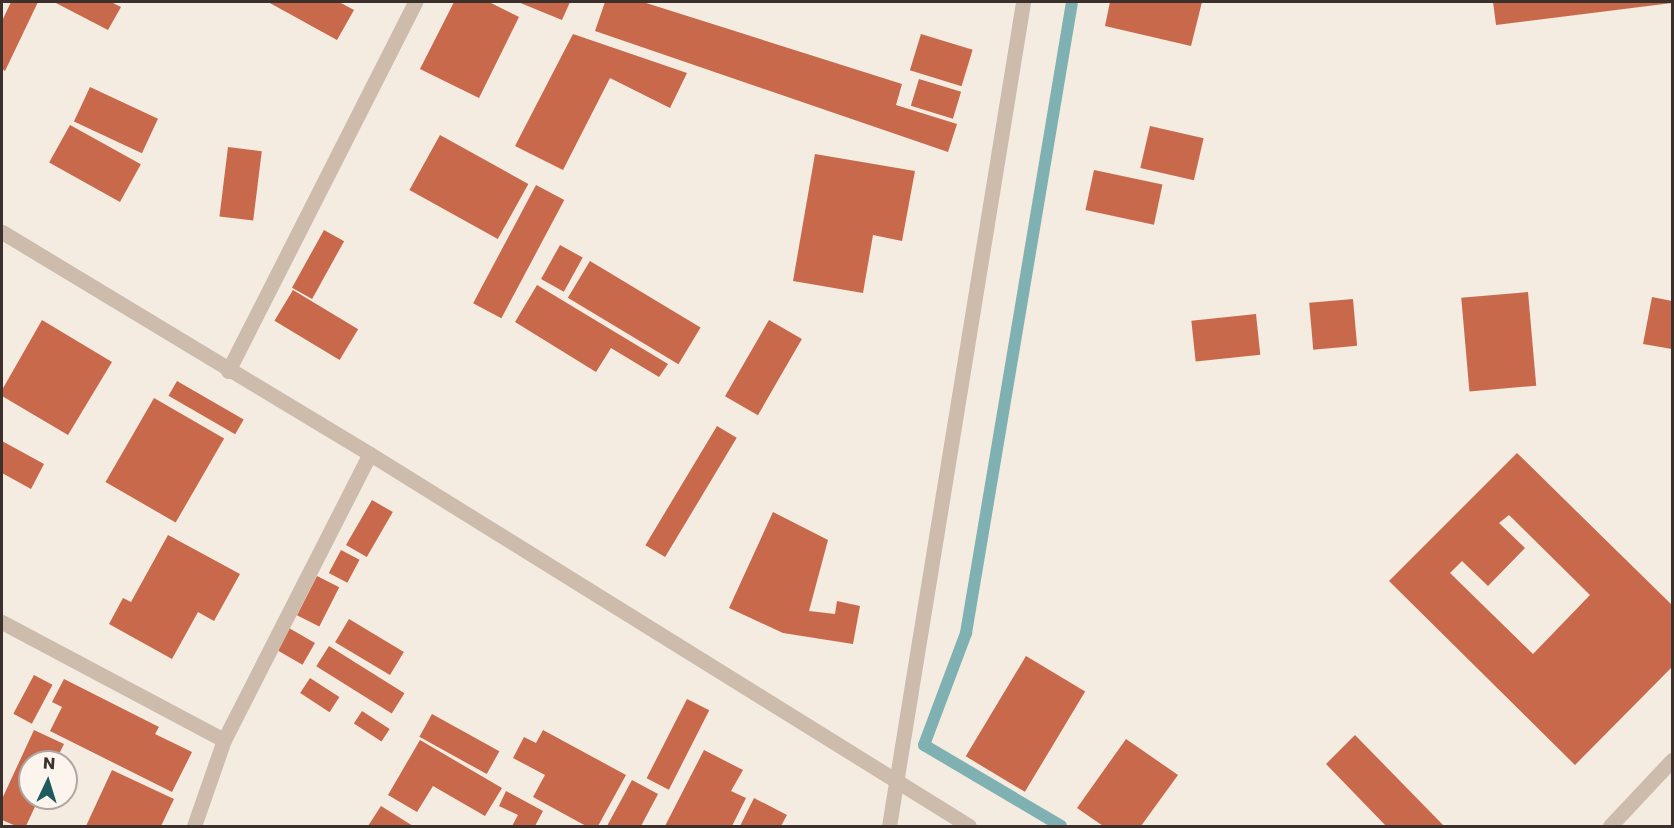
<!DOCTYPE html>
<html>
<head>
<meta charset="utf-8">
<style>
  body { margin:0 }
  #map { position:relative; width:1674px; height:828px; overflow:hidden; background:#f4ebe1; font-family:Poppins,sans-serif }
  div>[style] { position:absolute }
  .stream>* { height:12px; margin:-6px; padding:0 6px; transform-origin:6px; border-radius:6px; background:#7fb0b2 }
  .building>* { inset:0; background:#c8694b; transform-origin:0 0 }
  .minor>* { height:15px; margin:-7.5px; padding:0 7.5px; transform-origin:7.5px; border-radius:7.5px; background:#cdbbac }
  span { translate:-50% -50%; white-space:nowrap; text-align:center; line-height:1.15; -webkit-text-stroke:5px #fbf5ee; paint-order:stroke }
  .frame { position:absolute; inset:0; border:3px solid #3b302b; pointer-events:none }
  .north { position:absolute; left:18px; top:750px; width:60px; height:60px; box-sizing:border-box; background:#fbf5ee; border:2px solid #aea6a0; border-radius:50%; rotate:4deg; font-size:16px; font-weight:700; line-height:24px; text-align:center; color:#3b302b }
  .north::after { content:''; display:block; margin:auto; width:21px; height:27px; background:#1f5a5e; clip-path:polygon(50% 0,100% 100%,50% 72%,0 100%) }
</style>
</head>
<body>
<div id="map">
  <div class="stream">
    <div style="left:1061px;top:826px;width:159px;rotate:-149.4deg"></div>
    <div style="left:924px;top:745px;width:120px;rotate:-69.4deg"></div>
    <div style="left:966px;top:633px;width:640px;rotate:-80.46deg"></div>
  </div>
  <div class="building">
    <div style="clip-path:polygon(11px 2px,38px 2px,5px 71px,2px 69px,2px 21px)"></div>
    <div style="clip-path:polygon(54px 2px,111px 2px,121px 7px,108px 30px)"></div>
    <div style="clip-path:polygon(268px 2px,339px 2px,354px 10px,337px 40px)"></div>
    <div style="clip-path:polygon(454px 2px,489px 2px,519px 17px,479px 98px,420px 69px)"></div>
    <div style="clip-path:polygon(518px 2px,570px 2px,562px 20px)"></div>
    <div style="clip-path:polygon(605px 2px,643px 2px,902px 84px,896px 105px,957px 124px,948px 152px,595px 31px)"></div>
    <div style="clip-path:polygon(1110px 2px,1202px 2px,1191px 46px,1105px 26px)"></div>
    <div style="clip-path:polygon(1493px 2px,1672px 2px,1672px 3px,1496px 25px)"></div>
    <div style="clip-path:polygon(573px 34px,687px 73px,670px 108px,610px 78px,563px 170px,515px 146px)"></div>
    <div style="left:921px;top:34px;width:54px;height:38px;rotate:17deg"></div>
    <div style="left:919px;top:79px;width:44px;height:28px;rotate:17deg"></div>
    <div style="left:90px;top:87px;width:75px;height:38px;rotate:25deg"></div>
    <div style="left:70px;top:125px;width:81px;height:43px;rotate:29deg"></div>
    <div style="left:1150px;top:126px;width:55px;height:43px;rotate:13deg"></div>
    <div style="left:440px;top:135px;width:101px;height:63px;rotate:29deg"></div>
    <div style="left:228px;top:147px;width:34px;height:70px;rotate:7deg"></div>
    <div style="clip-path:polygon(815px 154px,915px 171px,902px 241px,873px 235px,863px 293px,793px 281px)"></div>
    <div style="left:1094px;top:170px;width:70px;height:41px;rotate:12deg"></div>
    <div style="left:536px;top:185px;width:32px;height:134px;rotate:28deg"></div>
    <div style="left:324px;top:230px;width:23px;height:66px;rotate:29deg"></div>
    <div style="left:560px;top:245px;width:26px;height:39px;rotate:29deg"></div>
    <div style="left:590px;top:261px;width:129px;height:43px;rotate:31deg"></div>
    <div style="clip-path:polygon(537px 285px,668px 364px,659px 377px,611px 348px,596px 372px,515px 322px)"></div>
    <div style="left:293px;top:290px;width:76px;height:36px;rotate:31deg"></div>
    <div style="left:1528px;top:292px;width:94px;height:67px;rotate:85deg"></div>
    <div style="clip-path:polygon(1652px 297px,1672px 301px,1672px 349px,1643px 344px)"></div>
    <div style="left:1353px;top:299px;width:47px;height:44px;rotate:85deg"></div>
    <div style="left:1256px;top:314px;width:41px;height:65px;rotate:84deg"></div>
    <div style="clip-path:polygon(42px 320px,112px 362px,68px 435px,2px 396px,2px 390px)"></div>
    <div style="left:769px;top:320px;width:38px;height:88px;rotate:30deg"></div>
    <div style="left:177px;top:381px;width:77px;height:17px;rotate:30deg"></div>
    <div style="left:154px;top:398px;width:81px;height:97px;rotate:30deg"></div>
    <div style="left:717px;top:426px;width:23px;height:139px;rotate:31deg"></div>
    <div style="clip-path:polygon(2px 441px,44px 464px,31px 489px,2px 473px)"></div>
    <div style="clip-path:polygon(evenodd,1517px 453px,1672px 605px,1672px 667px,1575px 765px,1389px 581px,1517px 453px,1509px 515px,1590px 595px,1533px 654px,1450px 573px,1462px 561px,1488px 586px,1525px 548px,1499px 523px,1509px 515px)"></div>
    <div style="left:372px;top:500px;width:24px;height:52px;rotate:30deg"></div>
    <div style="clip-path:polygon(773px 512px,828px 540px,809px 611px,835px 614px,837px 601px,860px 606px,853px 644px,783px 633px,729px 608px)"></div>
    <div style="clip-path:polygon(168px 535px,240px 574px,214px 621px,198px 612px,172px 659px,109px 624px,123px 598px,131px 602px)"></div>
    <div style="left:341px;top:550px;width:21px;height:26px;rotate:28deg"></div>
    <div style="left:317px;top:576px;width:25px;height:44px;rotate:27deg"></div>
    <div style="left:349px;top:619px;width:64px;height:27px;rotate:31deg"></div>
    <div style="left:289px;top:628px;width:30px;height:25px;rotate:30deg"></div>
    <div style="left:329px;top:646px;width:89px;height:24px;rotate:32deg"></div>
    <div style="left:1026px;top:656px;width:69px;height:117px;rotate:31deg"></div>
    <div style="left:34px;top:675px;width:21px;height:44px;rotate:28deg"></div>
    <div style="left:310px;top:678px;width:35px;height:18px;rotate:33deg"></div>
    <div style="clip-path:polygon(64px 679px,159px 727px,155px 734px,192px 752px,172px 792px,50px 731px,62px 707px,52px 702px)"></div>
    <div style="left:687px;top:699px;width:25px;height:89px;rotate:27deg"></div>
    <div style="left:362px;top:711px;width:33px;height:15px;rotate:33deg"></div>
    <div style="left:432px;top:714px;width:77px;height:26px;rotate:29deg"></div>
    <div style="clip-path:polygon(34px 730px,64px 744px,55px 762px,30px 762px,30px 798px,39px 798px,26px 826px,16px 826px,2px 820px,2px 799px)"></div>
    <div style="clip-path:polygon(543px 730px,626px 775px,598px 826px,586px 826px,533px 797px,545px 775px,513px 758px,524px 737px,536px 743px)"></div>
    <div style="clip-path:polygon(1355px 735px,1444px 826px,1386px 826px,1326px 764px)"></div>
    <div style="clip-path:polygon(1126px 739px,1178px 775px,1141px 826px,1103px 826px,1077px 808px)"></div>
    <div style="clip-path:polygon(420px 740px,502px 788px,485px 816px,433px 786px,417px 812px,388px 795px)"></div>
    <div style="clip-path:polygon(704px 750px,743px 770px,731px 791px,746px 798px,732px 826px,665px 826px)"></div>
    <div style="clip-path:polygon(112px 770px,174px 799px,161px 826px,86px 826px)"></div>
    <div style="clip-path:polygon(632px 780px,658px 794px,641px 826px,607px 826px)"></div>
    <div style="clip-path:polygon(506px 791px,543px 811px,535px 826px,512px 826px,518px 815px,499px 806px)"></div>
    <div style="clip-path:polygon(754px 798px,787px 815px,781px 826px,740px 826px)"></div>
    <div style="clip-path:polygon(381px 806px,413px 826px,368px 826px)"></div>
  </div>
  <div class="minor">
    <div style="left:2px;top:232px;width:430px;rotate:31.1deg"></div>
    <div style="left:370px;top:454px;width:705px;rotate:31.84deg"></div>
    <div style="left:228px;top:371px;width:414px;rotate:-63.1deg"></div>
    <div style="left:2px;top:622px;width:251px;rotate:28deg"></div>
    <div style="left:224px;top:740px;width:321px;rotate:-63deg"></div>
    <div style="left:194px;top:826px;width:91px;rotate:-70.8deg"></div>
    <div style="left:889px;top:826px;width:835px;rotate:-80.76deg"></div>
    <div style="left:1610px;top:826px;width:91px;rotate:-46.8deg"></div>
  </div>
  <div class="frame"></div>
  <div class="north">N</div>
</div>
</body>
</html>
